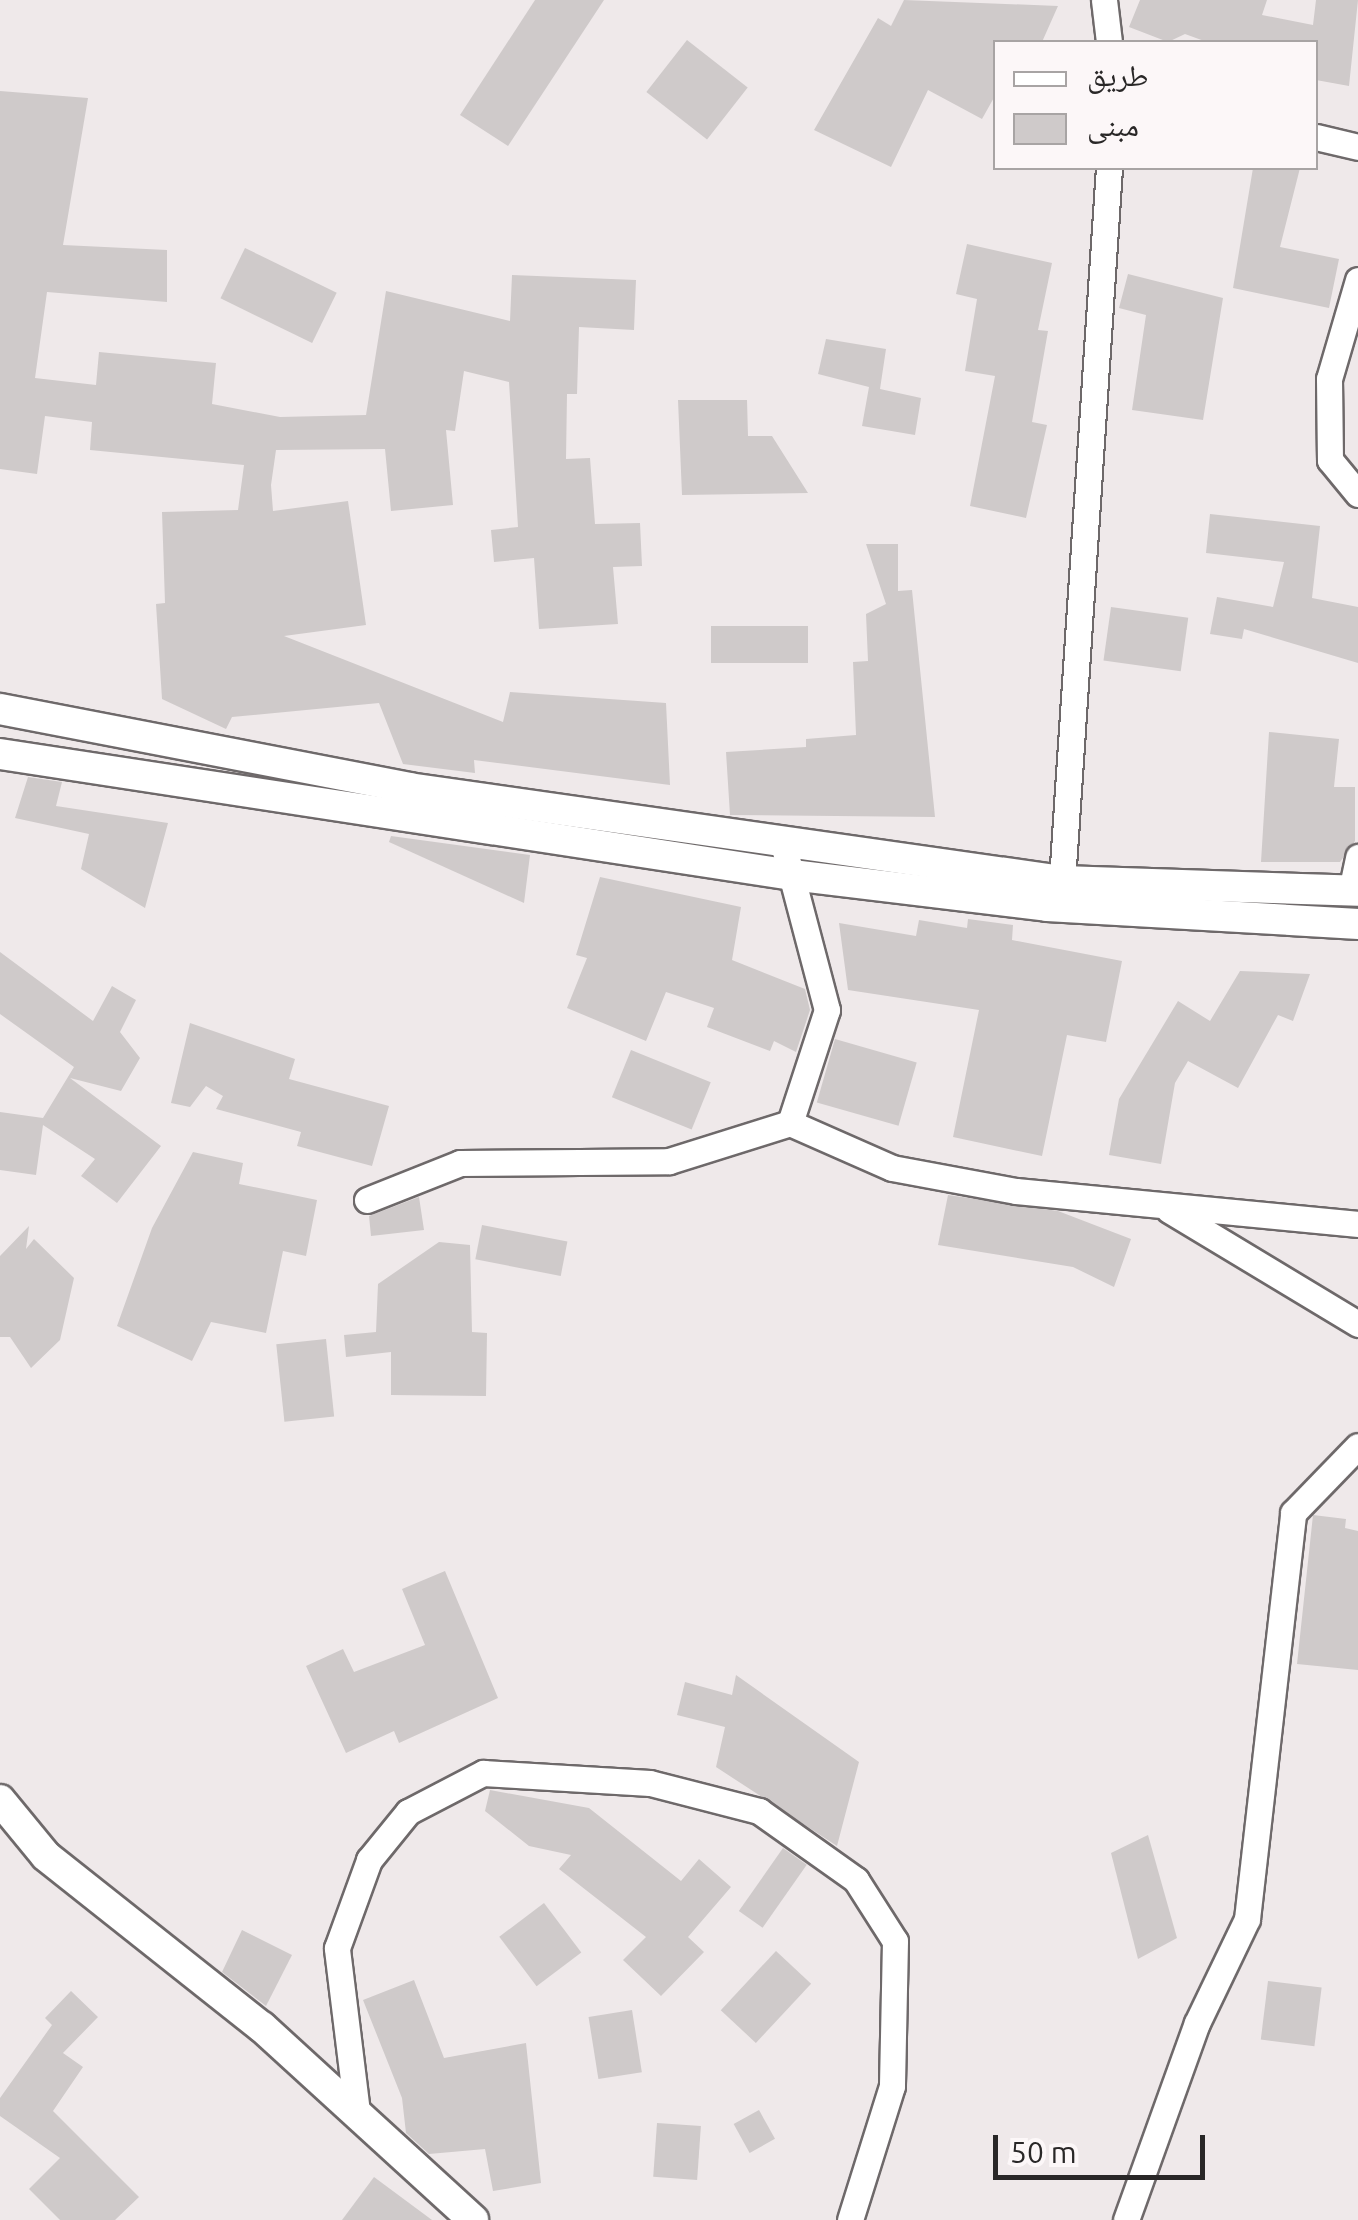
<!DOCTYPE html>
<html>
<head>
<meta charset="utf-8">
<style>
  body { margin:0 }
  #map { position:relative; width:1358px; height:2220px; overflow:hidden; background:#efe9ea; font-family:Ubuntu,"Noto Naskh Arabic",sans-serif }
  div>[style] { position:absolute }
  .building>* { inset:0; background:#cfcaca; transform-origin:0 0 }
  .roads { filter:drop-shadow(2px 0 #6e696a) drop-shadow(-2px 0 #6e696a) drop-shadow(0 2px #6e696a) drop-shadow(0 -2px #6e696a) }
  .minor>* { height:25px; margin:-12.5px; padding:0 12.5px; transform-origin:12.5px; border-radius:12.5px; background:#fff }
  .tertiary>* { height:30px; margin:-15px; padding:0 15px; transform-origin:15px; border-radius:15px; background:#fff }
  span { translate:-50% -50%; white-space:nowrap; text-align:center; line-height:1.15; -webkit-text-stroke:8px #fcf7f8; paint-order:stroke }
  .legend { position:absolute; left:993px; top:40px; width:325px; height:130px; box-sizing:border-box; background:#fcf7f8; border:2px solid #a8a4a4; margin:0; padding:12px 18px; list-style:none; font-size:30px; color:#292727 }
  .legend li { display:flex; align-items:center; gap:20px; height:50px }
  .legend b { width:50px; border:2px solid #a8a4a4 }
  .scale { position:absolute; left:993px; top:2135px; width:212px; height:45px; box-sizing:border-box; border:5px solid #292727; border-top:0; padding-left:12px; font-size:30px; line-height:35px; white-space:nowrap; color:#292727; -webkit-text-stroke:8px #fcf7f8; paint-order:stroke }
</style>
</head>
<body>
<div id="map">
  <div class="building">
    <div style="clip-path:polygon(535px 0,604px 0,508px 146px,460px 115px)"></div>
    <div style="clip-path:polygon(904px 0,1058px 6px,1042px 42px,996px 42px,996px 94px,982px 119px,928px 90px,891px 167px,814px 130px,878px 18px,891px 26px)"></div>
    <div style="clip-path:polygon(1140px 0,1267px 0,1262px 15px,1313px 25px,1316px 0,1358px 0,1349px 86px,1316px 80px,1316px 42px,1207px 42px,1185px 34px,1168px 42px,1129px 27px)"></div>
    <div style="left:687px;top:40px;width:77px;height:66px;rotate:38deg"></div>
    <div style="clip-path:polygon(0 91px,88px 98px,63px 245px,167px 250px,167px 302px,47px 292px,35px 378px,96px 385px,99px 352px,216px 363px,212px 404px,280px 417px,366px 415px,386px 291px,510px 321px,512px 275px,636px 280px,634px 330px,579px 327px,577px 394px,567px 394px,566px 459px,590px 458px,595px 524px,640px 523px,642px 566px,613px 567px,618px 624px,539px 629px,534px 558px,494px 562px,491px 530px,518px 527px,509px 382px,464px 371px,455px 431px,446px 430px,453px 505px,391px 511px,385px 449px,276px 450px,271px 485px,273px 511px,348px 501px,366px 625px,284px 636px,503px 722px,510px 692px,666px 703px,670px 785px,474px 760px,475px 773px,403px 764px,379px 703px,232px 717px,226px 729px,162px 699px,156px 604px,165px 603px,162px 512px,238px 510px,244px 465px,90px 450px,92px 422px,45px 416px,37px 474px,0 469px)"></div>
    <div style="clip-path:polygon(1253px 168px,1300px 168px,1280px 247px,1339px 259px,1329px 308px,1233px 288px)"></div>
    <div style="clip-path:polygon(967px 244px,1052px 263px,1038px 330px,1048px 331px,1032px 422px,1047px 425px,1026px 518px,970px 506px,995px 376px,965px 371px,977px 299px,956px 294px)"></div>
    <div style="left:245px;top:248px;width:102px;height:56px;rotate:26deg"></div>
    <div style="clip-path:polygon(1128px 274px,1223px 298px,1203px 420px,1132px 410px,1146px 315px,1119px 308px)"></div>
    <div style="clip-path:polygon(826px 339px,886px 349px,880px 389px,921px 398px,915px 435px,862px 426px,869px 387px,818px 374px)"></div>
    <div style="clip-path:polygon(678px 400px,747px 400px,748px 436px,772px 436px,808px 493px,682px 495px)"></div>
    <div style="clip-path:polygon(1210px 514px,1320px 526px,1312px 598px,1358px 607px,1358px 663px,1244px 629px,1242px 639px,1210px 634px,1217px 597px,1273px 607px,1284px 562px,1206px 553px)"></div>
    <div style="clip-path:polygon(866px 544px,898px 544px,898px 591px,912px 590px,935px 817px,730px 815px,726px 752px,806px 747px,806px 739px,856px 735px,853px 662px,868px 661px,866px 614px,886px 604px)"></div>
    <div style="left:1111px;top:607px;width:78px;height:54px;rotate:8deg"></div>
    <div style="left:808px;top:626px;width:37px;height:97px;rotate:90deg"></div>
    <div style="clip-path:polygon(1269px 732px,1339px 739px,1334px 787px,1355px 787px,1355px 841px,1340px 862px,1261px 862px)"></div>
    <div style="clip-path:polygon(28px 777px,62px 782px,56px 806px,168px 823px,145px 908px,81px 869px,89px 834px,15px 818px)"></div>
    <div style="clip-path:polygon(391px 836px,530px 855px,524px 903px,389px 842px)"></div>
    <div style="clip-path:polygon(600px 877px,741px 907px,732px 960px,805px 989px,810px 1010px,796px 1052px,774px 1041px,770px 1051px,707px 1027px,714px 1008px,666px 992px,646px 1041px,567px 1008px,587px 958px,576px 955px)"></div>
    <div style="clip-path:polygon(968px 919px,1013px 925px,1012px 940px,1122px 961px,1106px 1042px,1067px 1035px,1042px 1156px,953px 1137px,979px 1010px,848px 990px,839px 923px,916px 936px,919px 920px,967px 928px)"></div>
    <div style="clip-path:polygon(0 952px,93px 1021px,112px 986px,136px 1000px,120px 1032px,140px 1058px,121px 1091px,70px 1078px,161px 1146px,117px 1203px,81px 1176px,95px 1159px,43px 1125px,36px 1175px,0 1170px,0 1112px,43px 1118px,74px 1067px,0 1014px)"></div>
    <div style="clip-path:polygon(1240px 971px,1310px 974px,1293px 1021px,1278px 1015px,1238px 1088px,1188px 1061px,1175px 1083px,1161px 1164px,1109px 1155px,1119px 1099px,1178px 1001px,1210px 1021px)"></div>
    <div style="clip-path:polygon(190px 1023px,295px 1059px,289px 1079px,389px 1106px,372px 1166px,297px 1146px,301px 1132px,216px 1109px,223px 1096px,206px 1086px,190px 1107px,171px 1103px)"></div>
    <div style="left:835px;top:1039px;width:85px;height:66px;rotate:16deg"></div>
    <div style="left:631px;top:1050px;width:86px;height:51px;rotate:22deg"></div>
    <div style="clip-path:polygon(193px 1152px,243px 1163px,239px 1184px,317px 1200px,306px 1256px,283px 1251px,266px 1333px,211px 1322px,192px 1361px,117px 1326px,152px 1228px)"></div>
    <div style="clip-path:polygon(948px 1195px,1058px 1211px,1131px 1239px,1114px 1287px,1073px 1267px,938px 1245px)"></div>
    <div style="clip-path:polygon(419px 1197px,424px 1230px,371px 1236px,369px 1216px)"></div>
    <div style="left:482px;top:1225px;width:87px;height:35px;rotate:11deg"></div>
    <div style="clip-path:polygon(29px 1226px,26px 1249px,34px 1239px,74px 1278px,60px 1340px,31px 1368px,10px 1337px,0 1337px,0 1256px)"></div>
    <div style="clip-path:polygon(439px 1242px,470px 1245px,472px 1332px,487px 1333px,486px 1396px,391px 1395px,391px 1352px,346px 1357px,344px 1335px,376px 1332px,378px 1284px)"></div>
    <div style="left:326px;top:1339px;width:78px;height:50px;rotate:84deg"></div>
    <div style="clip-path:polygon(1313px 1515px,1346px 1519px,1345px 1528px,1358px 1531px,1358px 1670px,1297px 1664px)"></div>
    <div style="clip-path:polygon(445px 1571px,498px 1698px,399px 1743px,394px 1731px,346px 1753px,306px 1666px,343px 1649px,354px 1672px,425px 1645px,402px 1589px)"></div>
    <div style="clip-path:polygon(736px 1675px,859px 1762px,837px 1846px,716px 1767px,725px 1727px,677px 1715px,685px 1682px,732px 1695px)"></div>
    <div style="clip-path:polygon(490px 1790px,589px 1808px,681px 1881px,699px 1859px,731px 1887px,688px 1937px,704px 1952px,661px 1996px,623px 1960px,646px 1937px,559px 1869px,571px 1855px,529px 1846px,485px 1811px)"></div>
    <div style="clip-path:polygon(1148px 1835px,1177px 1938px,1138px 1959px,1111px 1853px)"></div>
    <div style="left:783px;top:1848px;width:29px;height:77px;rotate:35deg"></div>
    <div style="left:544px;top:1903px;width:62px;height:56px;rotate:53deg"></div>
    <div style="clip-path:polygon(242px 1930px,292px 1955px,266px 2006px,222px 1972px)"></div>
    <div style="left:776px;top:1951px;width:48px;height:81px;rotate:43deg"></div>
    <div style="clip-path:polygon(414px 1980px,444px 2058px,526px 2043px,541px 2183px,493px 2191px,485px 2149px,429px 2154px,406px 2133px,402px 2098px,363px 2000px)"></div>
    <div style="left:1268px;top:1981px;width:54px;height:59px;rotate:7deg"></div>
    <div style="clip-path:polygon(71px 1991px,98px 2017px,63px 2053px,83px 2067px,53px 2111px,139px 2197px,115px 2220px,60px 2220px,29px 2189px,60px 2158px,0 2116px,0 2098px,52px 2025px,45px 2018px)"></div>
    <div style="left:632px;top:2010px;width:63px;height:44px;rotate:81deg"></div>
    <div style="left:759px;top:2110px;width:33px;height:29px;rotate:61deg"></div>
    <div style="left:657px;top:2123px;width:44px;height:54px;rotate:4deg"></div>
    <div style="clip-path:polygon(374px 2177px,432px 2220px,342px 2220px)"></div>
  </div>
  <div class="roads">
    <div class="minor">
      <div style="left:1104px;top:0;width:42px;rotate:83.2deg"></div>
      <div style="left:1316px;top:137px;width:43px;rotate:13.4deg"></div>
      <div style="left:1358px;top:280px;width:103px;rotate:106.3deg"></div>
      <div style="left:1329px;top:379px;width:81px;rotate:89.3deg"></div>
      <div style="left:1330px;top:460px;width:44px;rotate:50.5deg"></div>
      <div style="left:1062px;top:881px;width:715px;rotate:-86.23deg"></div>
      <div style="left:1351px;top:891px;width:35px;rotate:-78deg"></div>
      <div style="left:790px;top:1123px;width:111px;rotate:23.8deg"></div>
      <div style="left:892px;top:1168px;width:126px;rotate:10.5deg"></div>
      <div style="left:1016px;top:1191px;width:344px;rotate:5.5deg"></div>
      <div style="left:367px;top:1200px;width:100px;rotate:-21.7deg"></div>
      <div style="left:460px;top:1163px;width:209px;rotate:-0.5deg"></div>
      <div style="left:669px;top:1161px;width:127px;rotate:-17.4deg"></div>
      <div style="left:790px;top:1123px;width:119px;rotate:-71.9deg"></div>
      <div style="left:827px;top:1010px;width:173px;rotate:-104.8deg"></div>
      <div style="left:1169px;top:1210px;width:221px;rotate:31.1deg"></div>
      <div style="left:357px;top:2112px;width:165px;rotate:-97deg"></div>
      <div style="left:337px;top:1948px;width:94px;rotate:-70deg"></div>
      <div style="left:369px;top:1860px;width:62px;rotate:-50.9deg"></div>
      <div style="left:408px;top:1812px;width:85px;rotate:-27.5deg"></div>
      <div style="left:483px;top:1773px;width:167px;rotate:3.4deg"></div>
      <div style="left:650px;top:1783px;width:113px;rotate:14.4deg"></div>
      <div style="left:759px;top:1811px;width:119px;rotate:35.4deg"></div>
      <div style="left:856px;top:1880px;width:72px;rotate:57.4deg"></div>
      <div style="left:895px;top:1941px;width:145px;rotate:91.2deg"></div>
      <div style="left:892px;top:2086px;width:140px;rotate:107.4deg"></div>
      <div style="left:1126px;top:2220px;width:209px;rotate:-70.2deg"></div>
      <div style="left:1197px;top:2023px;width:115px;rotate:-64.3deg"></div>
      <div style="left:1247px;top:1919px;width:409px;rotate:-83.5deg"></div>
      <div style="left:1293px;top:1513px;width:93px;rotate:-45.9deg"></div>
    </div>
    <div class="tertiary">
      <div style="left:0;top:709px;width:417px;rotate:10.9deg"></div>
      <div style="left:409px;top:788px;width:660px;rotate:8.11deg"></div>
      <div style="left:1062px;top:881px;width:296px;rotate:1.9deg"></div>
      <div style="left:0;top:754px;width:801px;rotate:8.69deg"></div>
      <div style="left:792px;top:875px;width:257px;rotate:6.9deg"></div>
      <div style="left:1047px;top:906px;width:312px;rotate:3.3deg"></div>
      <div style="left:0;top:1800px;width:72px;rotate:50.6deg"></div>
      <div style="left:46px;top:1856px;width:275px;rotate:38.4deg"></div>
      <div style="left:262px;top:2027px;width:286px;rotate:42.4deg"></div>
    </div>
  </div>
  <ul class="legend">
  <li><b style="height:12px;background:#fff"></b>طريق</li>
  <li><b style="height:28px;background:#cfcaca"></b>مبنى</li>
  </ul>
  <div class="scale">50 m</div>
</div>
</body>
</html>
